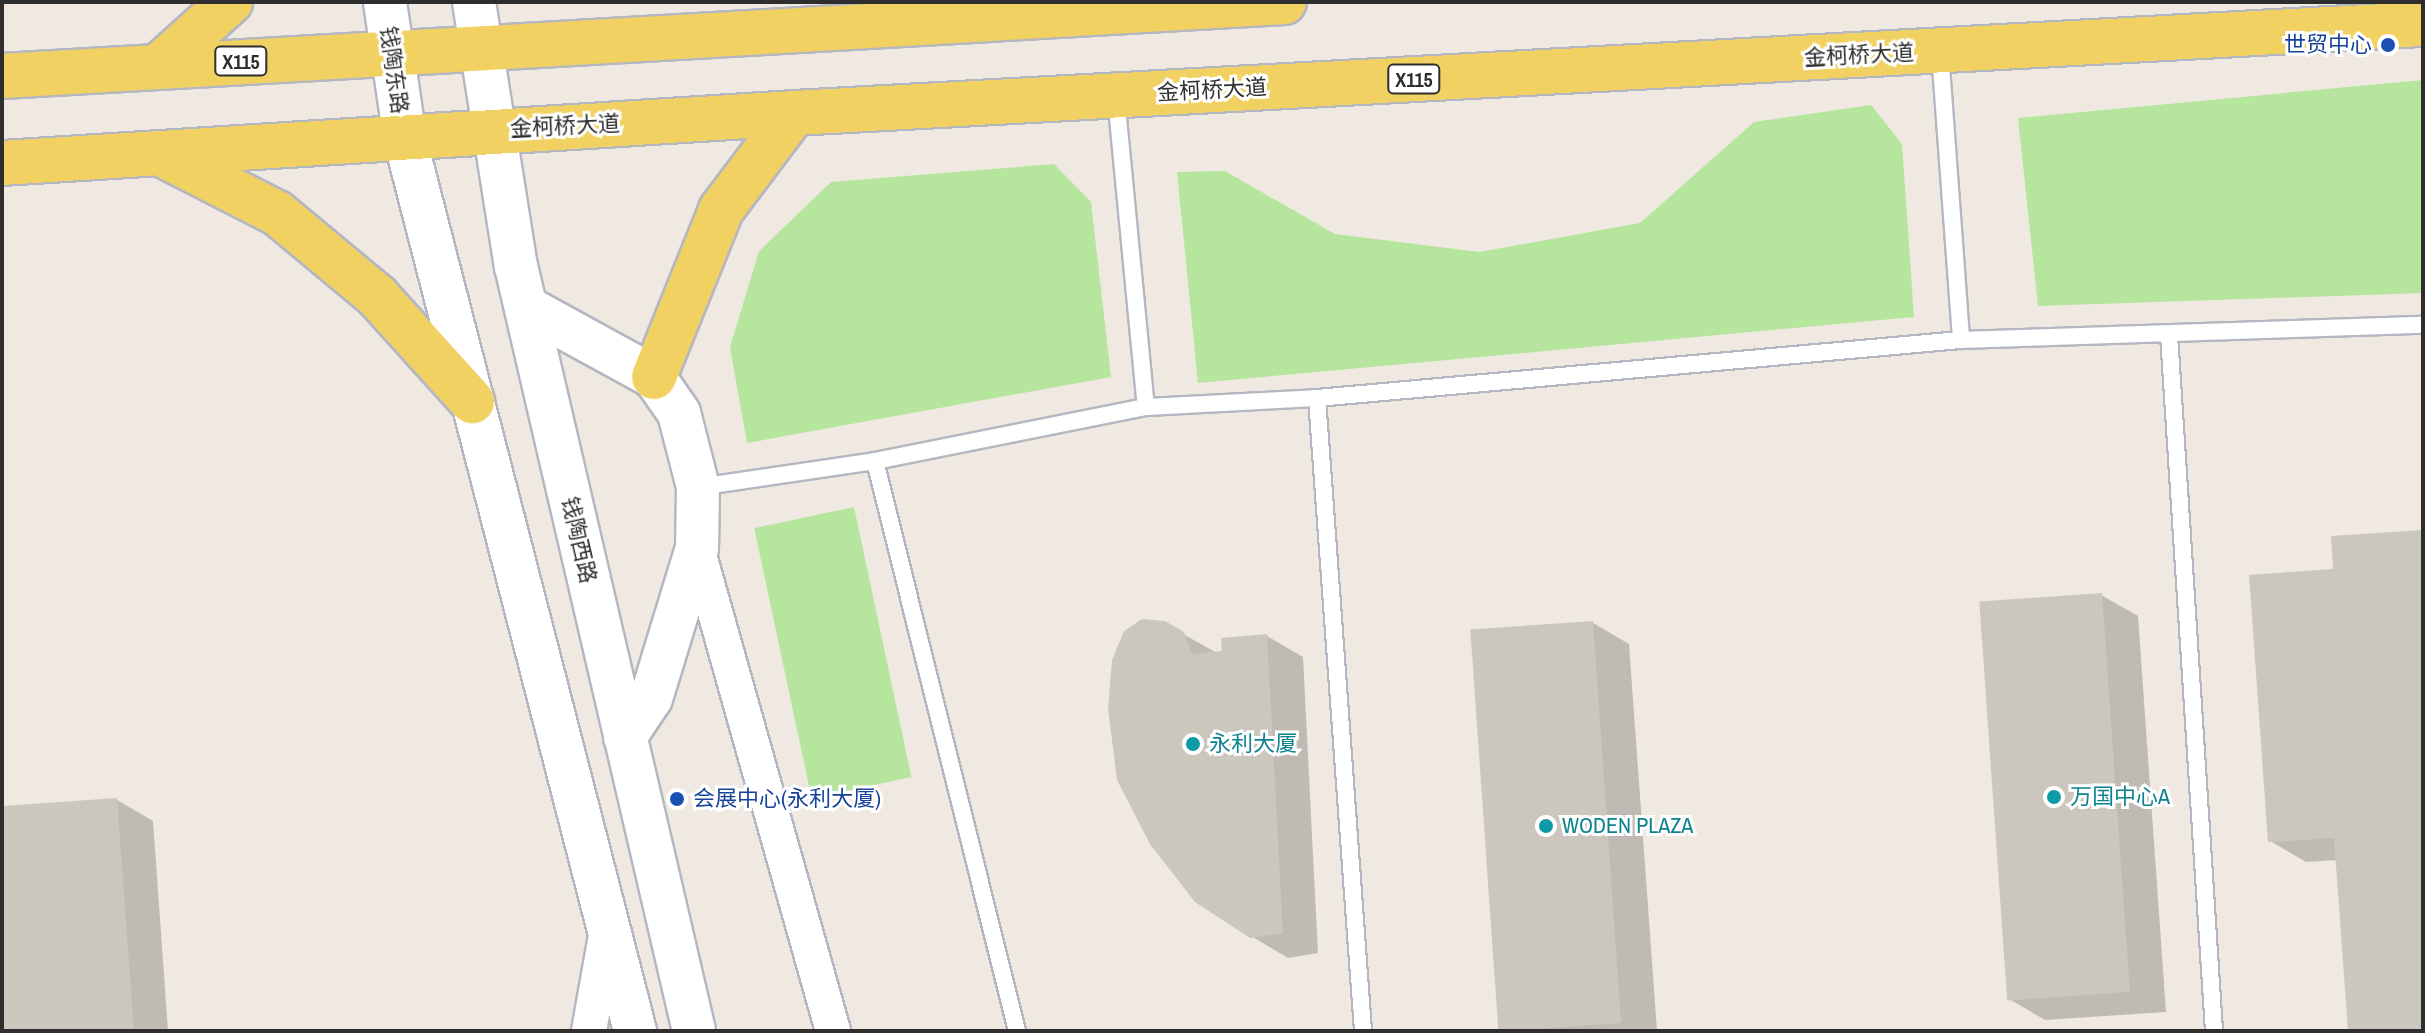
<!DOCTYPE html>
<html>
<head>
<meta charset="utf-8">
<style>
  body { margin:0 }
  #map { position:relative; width:2425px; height:1033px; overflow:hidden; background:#efe9e1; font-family:"Archivo Narrow","Noto Sans SC",sans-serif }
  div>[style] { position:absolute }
  .green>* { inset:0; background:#b6e59e; transform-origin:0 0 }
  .shadow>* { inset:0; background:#0003 }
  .building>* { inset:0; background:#cbc7bf; transform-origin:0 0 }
  .roads { filter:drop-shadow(2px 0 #b4b7c1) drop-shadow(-2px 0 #b4b7c1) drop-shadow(0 2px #b4b7c1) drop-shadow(0 -2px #b4b7c1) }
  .service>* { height:16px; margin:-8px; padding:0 8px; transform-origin:8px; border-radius:8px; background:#fff }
  .minor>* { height:34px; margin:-17px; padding:0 17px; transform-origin:17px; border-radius:17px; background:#fff }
  .tertiary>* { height:42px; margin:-21px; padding:0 21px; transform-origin:21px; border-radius:21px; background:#fff }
  .primary>* { height:44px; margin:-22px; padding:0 22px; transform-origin:22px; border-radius:22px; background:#f2d163 }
  .dots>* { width:22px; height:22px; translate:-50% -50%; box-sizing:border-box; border:4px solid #fff; border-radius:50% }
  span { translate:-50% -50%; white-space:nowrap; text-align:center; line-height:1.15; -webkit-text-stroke:6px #fff; paint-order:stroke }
  .shield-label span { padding:2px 6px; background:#fff; border:2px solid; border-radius:6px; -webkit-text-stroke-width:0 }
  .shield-label { font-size:20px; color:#2e2e2e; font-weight:700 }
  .transit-label { font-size:22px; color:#164399 }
  .right { translate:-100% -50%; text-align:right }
  .left { translate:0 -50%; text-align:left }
  .street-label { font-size:22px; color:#2e2e2e }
  .culture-label { font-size:22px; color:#0d838f }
  .frame { position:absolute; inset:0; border:4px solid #2e2e2e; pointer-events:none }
</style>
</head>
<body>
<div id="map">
  <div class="green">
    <div style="clip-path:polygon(2423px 80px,2423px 293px,2038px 306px,2018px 118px)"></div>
    <div style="clip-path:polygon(1871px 105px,1902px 144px,1914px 317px,1198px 383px,1177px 172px,1225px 171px,1335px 234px,1479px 252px,1640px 223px,1754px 122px)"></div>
    <div style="clip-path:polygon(1054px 164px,1091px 202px,1111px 377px,747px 443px,730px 347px,759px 251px,831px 182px)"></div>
    <div style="left:854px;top:507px;width:276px;height:102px;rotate:78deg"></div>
  </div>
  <div class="shadow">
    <div style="clip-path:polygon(2423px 532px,2423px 1031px,2350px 1031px,2338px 860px,2306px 862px,2270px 841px,2336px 571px)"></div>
    <div style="clip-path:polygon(2101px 595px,2138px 616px,2166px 1012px,2045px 1020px,2009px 999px)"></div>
    <div style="clip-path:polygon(1593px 623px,1629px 644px,1657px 1031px,1502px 1031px)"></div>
    <div style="clip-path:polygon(1183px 634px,1217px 653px,1267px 636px,1303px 657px,1318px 953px,1288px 958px,1251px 936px)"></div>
    <div style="clip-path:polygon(117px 800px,153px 821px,168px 1031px,2px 1031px,2px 808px)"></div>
  </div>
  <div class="building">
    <div style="clip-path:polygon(2423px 530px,2423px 1031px,2348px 1031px,2334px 838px,2268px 842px,2249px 575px,2333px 569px,2331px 536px)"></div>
    <div style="left:2102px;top:593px;width:400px;height:123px;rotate:86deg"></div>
    <div style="clip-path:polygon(1142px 619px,1165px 621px,1184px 632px,1192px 654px,1222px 651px,1221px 638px,1267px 634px,1283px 933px,1250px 938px,1195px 902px,1150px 844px,1117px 780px,1108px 708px,1112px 660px,1124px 631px)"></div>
    <div style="left:1593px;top:621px;width:403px;height:123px;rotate:86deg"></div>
    <div style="clip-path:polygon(117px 798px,134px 1031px,2px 1031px,2px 806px)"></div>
  </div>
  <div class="roads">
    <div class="service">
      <div style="left:1940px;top:52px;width:289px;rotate:85.8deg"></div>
      <div style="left:1116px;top:97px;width:311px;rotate:84.5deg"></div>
      <div style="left:2169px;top:335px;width:697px;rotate:86.3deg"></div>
      <div style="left:1317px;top:398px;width:635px;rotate:85.84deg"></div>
      <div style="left:875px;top:461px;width:587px;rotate:76.01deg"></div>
      <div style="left:699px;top:487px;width:178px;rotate:-8.4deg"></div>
      <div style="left:875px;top:461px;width:276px;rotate:-11.3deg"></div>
      <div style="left:1146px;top:407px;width:171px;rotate:-3deg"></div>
      <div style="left:1317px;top:398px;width:647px;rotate:-5.15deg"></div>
      <div style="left:1961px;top:340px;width:462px;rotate:-1.9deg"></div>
    </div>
    <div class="minor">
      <div style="left:697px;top:548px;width:502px;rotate:74.27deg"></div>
      <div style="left:589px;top:1031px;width:103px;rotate:-79.9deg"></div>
    </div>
    <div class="tertiary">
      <div style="left:385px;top:2px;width:138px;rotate:81.7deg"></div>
      <div style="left:405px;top:139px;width:921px;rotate:75.54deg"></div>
      <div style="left:474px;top:2px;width:267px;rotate:81deg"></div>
      <div style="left:516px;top:266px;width:785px;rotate:76.9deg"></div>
      <div style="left:526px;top:307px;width:146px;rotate:28.7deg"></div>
      <div style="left:654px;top:377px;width:44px;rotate:55.2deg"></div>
      <div style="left:679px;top:413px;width:76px;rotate:75.6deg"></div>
      <div style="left:698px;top:487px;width:61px;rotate:90.9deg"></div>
      <div style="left:697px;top:548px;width:157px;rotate:107deg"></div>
      <div style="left:651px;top:698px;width:47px;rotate:123.7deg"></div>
    </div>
    <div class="primary">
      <div style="left:159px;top:66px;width:96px;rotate:-42deg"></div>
      <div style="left:2px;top:76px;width:1284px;rotate:-3.3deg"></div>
      <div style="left:163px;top:155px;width:128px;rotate:27deg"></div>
      <div style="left:277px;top:213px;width:130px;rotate:39.7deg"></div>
      <div style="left:377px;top:296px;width:142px;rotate:47.9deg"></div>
      <div style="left:2px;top:163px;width:794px;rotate:-3.61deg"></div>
      <div style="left:794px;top:113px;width:1631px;rotate:-3.13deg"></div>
      <div style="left:654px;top:377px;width:180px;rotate:-68.1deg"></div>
      <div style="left:721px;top:210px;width:121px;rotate:-53deg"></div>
    </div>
  </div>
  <div class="dots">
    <div style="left:2388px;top:45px;background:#1a4fb4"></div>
    <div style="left:1193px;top:744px;background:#0f9aa8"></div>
    <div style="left:2054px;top:797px;background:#0f9aa8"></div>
    <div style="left:677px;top:799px;background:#1a4fb4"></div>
    <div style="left:1546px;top:826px;background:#0f9aa8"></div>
  </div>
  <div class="shield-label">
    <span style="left:241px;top:61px">X115</span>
    <span style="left:1414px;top:79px">X115</span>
  </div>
  <div class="transit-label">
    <span class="right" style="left:2372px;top:45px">世贸中心</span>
    <span class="left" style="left:693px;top:799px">会展中心(永利大厦)</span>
  </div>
  <div class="street-label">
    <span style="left:1859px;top:55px;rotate:-3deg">金柯桥大道</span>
    <span style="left:394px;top:70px;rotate:82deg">钱陶东路</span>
    <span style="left:1212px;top:90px;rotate:-3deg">金柯桥大道</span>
    <span style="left:565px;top:126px;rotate:-3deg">金柯桥大道</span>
    <span style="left:579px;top:540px;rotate:77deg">钱陶西路</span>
  </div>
  <div class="culture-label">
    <span class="left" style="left:1209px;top:744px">永利大厦</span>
    <span class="left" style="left:2070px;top:797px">万国中心A</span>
    <span class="left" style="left:1562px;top:826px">WODEN PLAZA</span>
  </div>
  <div class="frame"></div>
</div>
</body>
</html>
